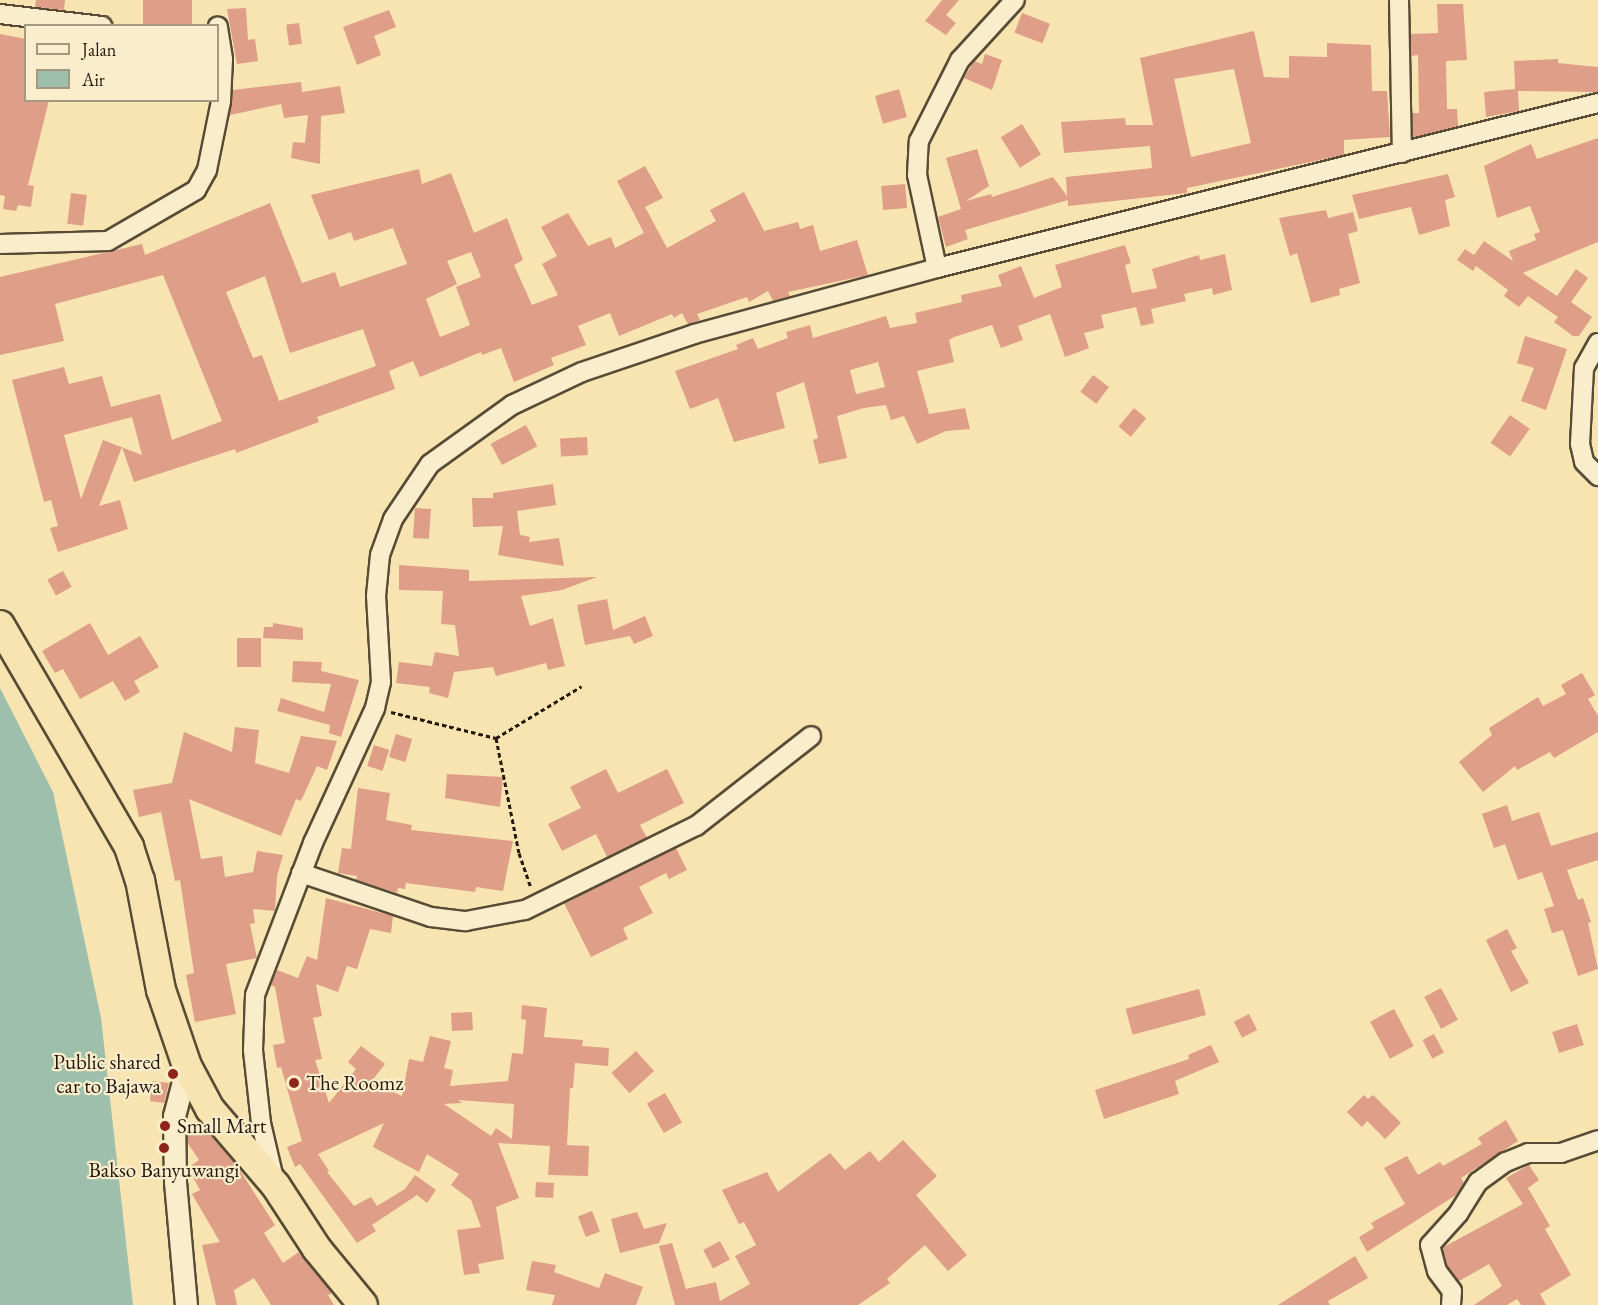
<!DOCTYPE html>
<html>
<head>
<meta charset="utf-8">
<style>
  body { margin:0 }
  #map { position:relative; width:1598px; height:1305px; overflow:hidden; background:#f8e4b1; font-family:"EB Garamond",serif }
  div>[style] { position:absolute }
  .water>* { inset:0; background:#9dbfab }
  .building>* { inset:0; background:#df9e87; transform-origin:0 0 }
  .path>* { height:3px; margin-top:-1.5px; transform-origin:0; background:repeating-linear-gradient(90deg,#23190d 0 4.5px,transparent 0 7.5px) }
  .roads { filter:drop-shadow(2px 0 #584c36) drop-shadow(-2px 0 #584c36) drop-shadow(0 2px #584c36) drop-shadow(0 -2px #584c36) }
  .minor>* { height:18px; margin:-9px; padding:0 9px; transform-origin:9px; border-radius:9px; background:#faedcc }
  .tertiary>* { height:21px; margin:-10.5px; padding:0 10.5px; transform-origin:10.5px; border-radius:10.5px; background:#faedcc }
  .trunk>* { height:28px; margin:-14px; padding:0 14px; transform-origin:14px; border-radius:14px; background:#f8e4b1 }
  .dots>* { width:16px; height:16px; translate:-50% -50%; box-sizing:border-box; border:3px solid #faedcc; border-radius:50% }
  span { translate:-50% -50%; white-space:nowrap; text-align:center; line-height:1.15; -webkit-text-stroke:4.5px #faedcc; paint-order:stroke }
  .poi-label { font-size:21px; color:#23190d }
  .right { translate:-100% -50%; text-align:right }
  .left { translate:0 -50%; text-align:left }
  .legend { position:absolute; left:24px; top:24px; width:195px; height:78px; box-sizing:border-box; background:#faedcc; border:2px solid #a49880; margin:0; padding:8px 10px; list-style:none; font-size:18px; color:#23190d }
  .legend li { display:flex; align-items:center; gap:12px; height:30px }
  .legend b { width:30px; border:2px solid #a49880 }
</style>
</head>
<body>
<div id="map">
  <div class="water">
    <div style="clip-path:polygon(0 688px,53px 792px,101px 1018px,133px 1305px,0 1305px)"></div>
  </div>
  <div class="building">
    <div style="clip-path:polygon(36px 0,65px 0,64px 10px,35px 7px)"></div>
    <div style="left:143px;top:0;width:49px;height:26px"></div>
    <div style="clip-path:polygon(942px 0,959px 0,946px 15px,956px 23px,946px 35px,925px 21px)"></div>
    <div style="clip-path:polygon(1437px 4px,1463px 4px,1467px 60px,1446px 61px,1447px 109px,1457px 109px,1458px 126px,1413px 138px,1412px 113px,1419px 113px,1418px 55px,1411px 56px,1411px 34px,1438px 33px)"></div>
    <div style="clip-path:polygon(246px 8px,248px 40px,255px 39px,258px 61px,237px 64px,227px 9px)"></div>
    <div style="clip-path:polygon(389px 10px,396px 27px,374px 36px,381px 55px,357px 65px,343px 27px)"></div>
    <div style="left:1022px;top:13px;width:30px;height:21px;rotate:21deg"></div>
    <div style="left:299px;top:23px;width:21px;height:13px;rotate:82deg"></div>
    <div style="clip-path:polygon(evenodd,1254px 31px,1264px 77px,1289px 78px,1289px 56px,1327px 57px,1327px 43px,1371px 45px,1372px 91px,1387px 91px,1390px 137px,1344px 140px,1344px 155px,1187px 188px,1187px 193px,1068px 206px,1068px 200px,965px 230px,968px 239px,946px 247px,938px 217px,961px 209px,946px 158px,977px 149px,989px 186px,966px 201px,991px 194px,992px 197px,1053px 177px,1067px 196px,1066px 177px,1152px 168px,1150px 146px,1064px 153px,1061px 122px,1125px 118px,1126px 125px,1153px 125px,1140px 58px,1254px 31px,1234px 69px,1251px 143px,1191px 157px,1174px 79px,1234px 69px)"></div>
    <div style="clip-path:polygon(0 34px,26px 39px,26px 100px,49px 100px,28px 185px,34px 186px,31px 207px,18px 205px,16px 211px,3px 209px,5px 196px,0 195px)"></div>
    <div style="clip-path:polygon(985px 54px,1002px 60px,992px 90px,964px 78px,974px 61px,982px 64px)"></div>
    <div style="clip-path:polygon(1558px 59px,1558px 63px,1598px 67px,1598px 92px,1518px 91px,1519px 111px,1486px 117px,1484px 92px,1515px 89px,1514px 61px)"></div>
    <div style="clip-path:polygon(301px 82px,302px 92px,340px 86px,345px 113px,321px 116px,320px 164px,291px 158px,293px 142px,305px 143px,308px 115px,284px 118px,281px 104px,230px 115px,233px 90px)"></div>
    <div style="left:899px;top:89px;width:29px;height:25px;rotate:74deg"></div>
    <div style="left:1022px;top:124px;width:36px;height:25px;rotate:58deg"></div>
    <div style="clip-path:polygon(1598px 138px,1598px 242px,1523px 273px,1557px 296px,1576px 269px,1588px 278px,1571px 302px,1592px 317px,1579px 336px,1573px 336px,1554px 322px,1558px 317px,1528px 296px,1519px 307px,1504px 296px,1508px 290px,1476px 266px,1473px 271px,1457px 260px,1465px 249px,1474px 255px,1484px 241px,1513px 261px,1509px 251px,1536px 240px,1534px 234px,1540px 232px,1530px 206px,1497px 218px,1484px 166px,1531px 144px,1537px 159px)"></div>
    <div style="clip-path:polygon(evenodd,645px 166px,663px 198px,645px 207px,667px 248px,716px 221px,710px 210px,744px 192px,764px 231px,798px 222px,800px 229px,813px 225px,820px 251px,857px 240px,868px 275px,788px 292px,790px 296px,773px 301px,768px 291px,749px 302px,747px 297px,697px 314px,700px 320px,688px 324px,682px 313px,674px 318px,672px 314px,619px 336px,610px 313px,578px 326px,586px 345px,551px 358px,554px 365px,514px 382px,501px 348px,482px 355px,481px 352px,420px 377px,413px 361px,389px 371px,395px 389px,317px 417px,319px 422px,236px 453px,235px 449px,134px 482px,122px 447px,99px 506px,120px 500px,128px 529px,58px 552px,50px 528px,58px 526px,51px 500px,44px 502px,12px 380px,64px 367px,69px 384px,102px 376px,111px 407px,160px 394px,172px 440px,222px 421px,163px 275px,55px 304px,64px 341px,0 355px,0 277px,142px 244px,145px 255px,270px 203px,302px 283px,335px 272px,340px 287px,407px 264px,393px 228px,354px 241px,351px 232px,329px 240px,311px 195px,419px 169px,422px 184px,451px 173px,474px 233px,507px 218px,523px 260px,514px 265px,532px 305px,558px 295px,542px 264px,557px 256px,541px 227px,568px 213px,588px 246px,611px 237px,615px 248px,644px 233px,617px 181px,645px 166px,471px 252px,481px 277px,456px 287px,470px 325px,440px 337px,426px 299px,457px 284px,447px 261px,471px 252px,645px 166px,265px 276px,290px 353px,363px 329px,376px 366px,279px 401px,262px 355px,253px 358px,226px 292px,265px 276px,645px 166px,132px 417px,142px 455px,103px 440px,81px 499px,64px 435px,132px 417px)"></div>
    <div style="clip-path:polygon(1448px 174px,1455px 197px,1445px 200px,1450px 226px,1419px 235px,1411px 207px,1359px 219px,1352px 195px)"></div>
    <div style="left:905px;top:184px;width:24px;height:24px;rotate:85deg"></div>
    <div style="left:71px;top:193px;width:16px;height:31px;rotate:7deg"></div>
    <div style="clip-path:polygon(1326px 210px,1328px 218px,1353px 212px,1358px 231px,1348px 234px,1360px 283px,1339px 289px,1340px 295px,1311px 303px,1297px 253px,1290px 256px,1279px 218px)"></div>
    <div style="clip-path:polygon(evenodd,1125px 245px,1131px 263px,1125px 265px,1132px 293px,1157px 288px,1152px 269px,1199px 255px,1200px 260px,1225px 254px,1232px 290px,1213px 295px,1212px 288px,1184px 294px,1186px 301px,1151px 309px,1154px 323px,1141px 326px,1136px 307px,1101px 315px,1104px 328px,1084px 333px,1089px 348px,1065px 357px,1050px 314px,1018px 326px,1023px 340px,1001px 348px,992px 325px,954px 337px,949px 340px,954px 362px,917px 371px,929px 414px,965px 408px,970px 429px,946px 431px,917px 444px,904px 416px,891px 420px,886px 405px,864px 408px,837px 416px,847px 458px,819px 464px,813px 440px,818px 438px,804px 382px,776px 393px,785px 428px,734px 442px,718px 398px,690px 409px,675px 371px,738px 349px,736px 345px,753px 338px,758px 349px,788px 338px,786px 332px,810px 325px,813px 338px,886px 316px,890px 328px,917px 323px,915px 313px,962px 302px,961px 295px,1002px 286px,998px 275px,1021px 266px,1034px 298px,1062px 287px,1055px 265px,1125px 245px,878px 362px,885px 387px,856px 394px,850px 370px,878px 362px)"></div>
    <div style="clip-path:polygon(1525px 336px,1567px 349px,1546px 410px,1521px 401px,1534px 368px,1517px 363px)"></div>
    <div style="left:1093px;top:375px;width:20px;height:21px;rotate:37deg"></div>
    <div style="left:1134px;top:408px;width:16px;height:24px;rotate:40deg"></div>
    <div style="left:1510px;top:415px;width:24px;height:34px;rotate:35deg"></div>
    <div style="left:526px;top:425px;width:24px;height:40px;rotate:62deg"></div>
    <div style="left:587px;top:437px;width:18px;height:27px;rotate:87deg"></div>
    <div style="clip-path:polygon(553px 484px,556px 505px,517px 511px,520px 535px,530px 537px,529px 542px,559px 538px,564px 566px,498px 555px,503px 526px,473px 527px,472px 498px,493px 498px,493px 493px)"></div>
    <div style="left:415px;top:508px;width:16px;height:30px;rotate:4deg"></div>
    <div style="clip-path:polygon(399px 565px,469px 570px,469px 581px,597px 577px,562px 590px,521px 596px,530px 626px,553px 618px,565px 666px,548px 670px,546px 663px,496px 676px,493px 667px,454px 672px,448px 698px,429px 693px,430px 687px,396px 683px,399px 662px,432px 666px,435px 652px,459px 656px,455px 625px,441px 624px,443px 591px,399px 590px)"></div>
    <div style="left:63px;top:571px;width:18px;height:18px;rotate:61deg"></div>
    <div style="clip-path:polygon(607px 599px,613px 630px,645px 616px,653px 636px,634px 644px,630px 636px,585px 645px,577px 605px)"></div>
    <div style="clip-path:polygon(90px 623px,108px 655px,140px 636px,159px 667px,134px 681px,140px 692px,125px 701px,113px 681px,80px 699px,63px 669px,55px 673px,42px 651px)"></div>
    <div style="clip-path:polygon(273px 623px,303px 628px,303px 640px,263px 638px,264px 627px,273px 627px)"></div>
    <div style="left:237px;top:638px;width:24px;height:29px"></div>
    <div style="clip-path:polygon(293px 661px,322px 662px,321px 671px,359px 680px,341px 737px,329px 733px,330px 725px,277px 711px,281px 698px,324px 712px,331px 684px,292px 682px)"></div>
    <div style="clip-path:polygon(1582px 673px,1595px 695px,1588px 699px,1598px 716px,1598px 732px,1554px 758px,1550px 752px,1517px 770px,1515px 766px,1483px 792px,1459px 762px,1492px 735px,1489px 728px,1538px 697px,1543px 706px,1566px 694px,1561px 685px)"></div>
    <div style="clip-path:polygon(235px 727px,259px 730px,255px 763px,289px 773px,301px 736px,337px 741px,327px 770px,317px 766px,301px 801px,296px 799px,281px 836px,189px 799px,201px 859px,222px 856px,225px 877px,253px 872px,257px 851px,283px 855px,277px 876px,275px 911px,253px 909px,255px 923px,250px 924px,257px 958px,226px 964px,236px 1014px,195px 1022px,186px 975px,194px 973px,180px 880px,175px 881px,161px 812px,139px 817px,133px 790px,172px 783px,184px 732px,232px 752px)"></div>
    <div style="left:396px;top:734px;width:17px;height:24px;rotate:17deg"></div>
    <div style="left:374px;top:745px;width:16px;height:22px;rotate:18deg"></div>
    <div style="clip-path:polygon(606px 769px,618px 793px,667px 769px,684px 803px,640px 825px,647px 838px,607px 857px,596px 834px,562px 851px,548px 824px,581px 808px,570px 787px)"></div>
    <div style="clip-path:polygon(447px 774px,503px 777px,500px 807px,445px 798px)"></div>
    <div style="clip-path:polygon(358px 788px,390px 793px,386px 820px,412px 825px,411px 830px,513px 841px,503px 891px,476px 887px,475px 892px,406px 883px,405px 889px,398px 888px,397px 893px,356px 880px,357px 876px,338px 873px,342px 848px,351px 849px)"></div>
    <div style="clip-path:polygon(1507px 805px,1512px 821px,1539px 812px,1551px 846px,1598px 832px,1598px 860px,1567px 870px,1578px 900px,1583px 898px,1591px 922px,1588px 923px,1598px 969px,1578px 976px,1563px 930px,1552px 933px,1544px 909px,1554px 906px,1542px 872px,1518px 880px,1505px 844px,1494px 848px,1482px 814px)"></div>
    <div style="clip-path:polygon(676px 848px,687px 870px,669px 879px,666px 873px,639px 887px,653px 913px,623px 928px,628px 939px,591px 957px,564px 903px)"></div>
    <div style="clip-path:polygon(evenodd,326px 898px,393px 916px,391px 933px,370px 929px,357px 969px,347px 966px,338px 992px,316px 984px,322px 1016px,313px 1018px,322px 1059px,315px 1060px,329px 1103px,356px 1069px,348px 1062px,361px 1046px,385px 1064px,371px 1082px,402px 1096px,409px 1059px,423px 1062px,430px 1036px,451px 1041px,444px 1068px,453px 1070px,450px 1086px,508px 1081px,512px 1053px,523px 1054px,526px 1020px,521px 1019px,522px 1005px,547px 1008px,544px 1037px,583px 1040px,582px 1046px,609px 1048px,608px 1066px,575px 1063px,573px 1088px,570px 1088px,567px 1145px,589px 1146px,588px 1176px,548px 1175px,550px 1146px,498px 1143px,519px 1198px,496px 1207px,504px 1259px,478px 1264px,480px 1273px,464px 1275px,457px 1230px,481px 1227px,471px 1200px,451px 1185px,459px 1174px,427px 1154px,419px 1172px,373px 1147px,384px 1123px,318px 1154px,329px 1171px,327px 1172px,354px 1206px,371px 1197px,377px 1206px,405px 1189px,415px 1175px,436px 1190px,427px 1203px,417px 1195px,372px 1225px,376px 1231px,357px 1243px,300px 1164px,295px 1167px,287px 1147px,302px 1141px,281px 1067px,277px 1068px,273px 1045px,285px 1043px,275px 987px,271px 985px,277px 970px,298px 978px,307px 956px,317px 960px,326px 898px,458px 1100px,514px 1104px,512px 1139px,496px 1128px,491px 1136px,444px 1104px,462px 1103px,458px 1100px)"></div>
    <div style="clip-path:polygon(1507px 929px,1517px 948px,1511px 951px,1529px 983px,1511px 992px,1486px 940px)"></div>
    <div style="left:1441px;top:988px;width:36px;height:19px;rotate:62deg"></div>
    <div style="left:1199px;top:989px;width:27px;height:76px;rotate:75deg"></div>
    <div style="left:1394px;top:1009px;width:42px;height:27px;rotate:62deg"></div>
    <div style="left:472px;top:1012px;width:18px;height:21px;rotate:87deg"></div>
    <div style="left:1249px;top:1014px;width:18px;height:17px;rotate:63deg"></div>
    <div style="left:1577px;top:1024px;width:22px;height:26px;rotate:72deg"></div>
    <div style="left:1434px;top:1034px;width:21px;height:13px;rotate:62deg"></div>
    <div style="clip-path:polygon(1211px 1045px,1219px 1062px,1175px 1081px,1179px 1094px,1104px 1119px,1095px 1090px,1189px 1059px,1188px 1055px)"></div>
    <div style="left:636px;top:1051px;width:27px;height:33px;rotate:48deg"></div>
    <div style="clip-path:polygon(152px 1081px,169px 1083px,164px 1103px,150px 1101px)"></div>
    <div style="left:665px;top:1093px;width:34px;height:21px;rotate:60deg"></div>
    <div style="clip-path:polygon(1364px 1095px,1368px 1099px,1373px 1095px,1401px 1123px,1385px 1139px,1367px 1121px,1362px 1127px,1347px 1112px)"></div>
    <div style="clip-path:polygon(1506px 1120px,1518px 1141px,1461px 1178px,1464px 1183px,1456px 1195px,1367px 1252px,1359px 1237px,1374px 1228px,1371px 1223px,1405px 1204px,1384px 1168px,1407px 1156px,1418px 1175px,1440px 1162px,1443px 1166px,1482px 1144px,1478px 1138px)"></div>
    <div style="clip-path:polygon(187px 1126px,202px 1126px,235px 1163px,275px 1225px,264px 1233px,283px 1263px,299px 1252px,332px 1293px,328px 1295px,334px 1305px,271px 1305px,254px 1278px,234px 1290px,237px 1305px,216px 1305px,202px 1245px,220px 1242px,192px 1194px,200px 1190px,188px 1168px,199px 1160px,187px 1142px)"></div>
    <div style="clip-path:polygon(903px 1140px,937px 1176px,916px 1195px,967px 1255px,948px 1271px,925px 1245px,887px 1279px,890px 1283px,858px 1305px,675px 1305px,659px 1246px,672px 1243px,686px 1289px,716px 1282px,720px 1301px,750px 1284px,735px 1256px,756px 1245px,744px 1222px,739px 1224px,722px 1190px,767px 1172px,778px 1192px,830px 1153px,845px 1170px,870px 1151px,879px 1162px)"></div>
    <div style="clip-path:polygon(1529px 1165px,1539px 1180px,1528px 1188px,1550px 1226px,1545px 1229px,1571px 1275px,1540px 1294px,1546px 1305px,1521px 1305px,1517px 1299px,1507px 1305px,1474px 1305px,1502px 1286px,1489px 1264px,1459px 1281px,1447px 1266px,1442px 1248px,1523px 1204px,1506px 1178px)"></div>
    <div style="left:536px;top:1182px;width:18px;height:15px;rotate:3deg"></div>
    <div style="left:592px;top:1211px;width:22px;height:15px;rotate:69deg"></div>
    <div style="clip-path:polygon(637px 1212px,644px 1229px,667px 1223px,659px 1243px,620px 1253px,611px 1219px)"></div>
    <div style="left:720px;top:1241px;width:21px;height:19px;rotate:62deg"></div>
    <div style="clip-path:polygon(1355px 1256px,1368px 1278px,1328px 1301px,1330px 1305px,1278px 1305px)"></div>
    <div style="clip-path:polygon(532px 1261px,556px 1265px,554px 1272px,599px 1288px,605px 1273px,643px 1287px,636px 1305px,552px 1305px,555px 1295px,526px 1290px)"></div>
  </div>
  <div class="path">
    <div style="left:391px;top:712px;width:108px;rotate:13.9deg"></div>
    <div style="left:496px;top:738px;width:100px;rotate:-31.2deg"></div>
    <div style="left:496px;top:738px;width:117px;rotate:78.7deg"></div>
    <div style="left:519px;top:853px;width:37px;rotate:71deg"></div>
  </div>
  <div class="roads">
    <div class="minor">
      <div style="left:1399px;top:0;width:153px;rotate:88.9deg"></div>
      <div style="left:0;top:14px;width:103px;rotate:6.7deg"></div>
      <div style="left:0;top:244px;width:108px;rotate:-1.6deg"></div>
      <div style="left:108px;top:241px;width:102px;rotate:-30.1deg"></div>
      <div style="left:196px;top:190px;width:23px;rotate:-61deg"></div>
      <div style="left:207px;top:170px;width:70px;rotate:-78.5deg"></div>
      <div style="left:221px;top:101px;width:42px;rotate:-87.3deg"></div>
      <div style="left:223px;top:59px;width:33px;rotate:-99deg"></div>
      <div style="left:937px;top:268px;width:95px;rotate:-102.1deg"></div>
      <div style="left:917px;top:175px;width:34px;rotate:-87deg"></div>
      <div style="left:919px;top:141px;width:91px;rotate:-63.2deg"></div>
      <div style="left:960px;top:60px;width:81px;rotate:-47.5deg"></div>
      <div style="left:1598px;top:343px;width:29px;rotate:119deg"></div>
      <div style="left:1584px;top:368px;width:76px;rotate:93deg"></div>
      <div style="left:1580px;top:444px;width:18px;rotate:77deg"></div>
      <div style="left:1584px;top:462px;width:20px;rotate:45deg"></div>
      <div style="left:301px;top:873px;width:137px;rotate:18.7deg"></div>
      <div style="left:431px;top:917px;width:35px;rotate:7deg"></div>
      <div style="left:466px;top:921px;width:60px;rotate:-10.6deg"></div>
      <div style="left:525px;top:910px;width:191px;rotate:-26.2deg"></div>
      <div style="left:696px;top:826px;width:146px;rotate:-38deg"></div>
      <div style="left:274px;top:1179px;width:57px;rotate:-103.1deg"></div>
      <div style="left:261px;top:1123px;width:73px;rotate:-96.3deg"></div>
      <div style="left:253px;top:1050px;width:55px;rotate:-87.9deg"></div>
      <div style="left:255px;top:995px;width:163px;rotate:-69.1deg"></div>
      <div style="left:313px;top:843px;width:149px;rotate:-65.3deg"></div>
      <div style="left:375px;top:708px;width:27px;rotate:-77deg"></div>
      <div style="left:381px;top:682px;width:86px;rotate:-93.3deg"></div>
      <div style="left:376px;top:596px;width:41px;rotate:-84.4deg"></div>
      <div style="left:380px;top:555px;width:38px;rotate:-70deg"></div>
      <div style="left:393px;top:519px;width:66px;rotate:-56.1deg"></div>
      <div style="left:430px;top:464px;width:101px;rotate:-35.7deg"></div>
      <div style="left:512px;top:405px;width:77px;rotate:-25.2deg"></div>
      <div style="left:582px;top:372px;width:118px;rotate:-18.7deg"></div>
      <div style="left:694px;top:334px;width:252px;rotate:-15.2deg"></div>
      <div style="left:937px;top:268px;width:681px;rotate:-14.02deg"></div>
      <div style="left:1451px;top:1305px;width:14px;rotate:-86deg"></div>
      <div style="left:1452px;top:1291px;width:25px;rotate:-127deg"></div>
      <div style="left:1437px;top:1271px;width:27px;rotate:-105deg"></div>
      <div style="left:1430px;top:1245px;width:42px;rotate:-47.9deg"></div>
      <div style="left:1458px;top:1214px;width:38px;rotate:-58deg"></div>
      <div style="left:1478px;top:1182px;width:34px;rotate:-36deg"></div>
      <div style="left:1506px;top:1162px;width:24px;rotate:-22deg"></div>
      <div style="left:1528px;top:1153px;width:33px"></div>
      <div style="left:1561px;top:1153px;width:39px;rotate:-19deg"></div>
    </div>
    <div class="tertiary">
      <div style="left:186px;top:1305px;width:124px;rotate:-95.1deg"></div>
      <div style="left:175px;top:1181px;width:65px;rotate:-90.9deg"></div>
      <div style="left:174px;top:1116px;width:52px;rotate:-75.4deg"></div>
    </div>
    <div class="trunk">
      <div style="left:0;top:625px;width:257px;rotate:59.8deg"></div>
      <div style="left:129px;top:847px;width:35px;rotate:72deg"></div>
      <div style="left:140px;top:880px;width:112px;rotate:79.2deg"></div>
      <div style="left:161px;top:990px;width:80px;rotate:71.1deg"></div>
      <div style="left:187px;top:1066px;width:49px;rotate:61.9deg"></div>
      <div style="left:210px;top:1109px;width:101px;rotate:49.4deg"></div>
      <div style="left:276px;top:1186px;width:75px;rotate:56.9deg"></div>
      <div style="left:317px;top:1249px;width:72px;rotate:50.6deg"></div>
    </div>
  </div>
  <div class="dots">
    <div style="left:173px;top:1074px;background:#8f2418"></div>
    <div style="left:294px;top:1083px;background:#8f2418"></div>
    <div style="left:165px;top:1126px;background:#8f2418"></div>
    <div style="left:164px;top:1148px;background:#8f2418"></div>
  </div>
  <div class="poi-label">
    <span class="right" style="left:161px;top:1074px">Public shared<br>car to Bajawa</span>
    <span class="left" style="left:306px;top:1083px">The Roomz</span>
    <span class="left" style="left:177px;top:1126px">Small Mart</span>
    <span style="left:164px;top:1170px">Bakso Banyuwangi</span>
  </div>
  <ul class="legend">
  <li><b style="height:8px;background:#faedcc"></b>Jalan</li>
  <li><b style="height:16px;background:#9dbfab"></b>Air</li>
  </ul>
</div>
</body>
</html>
